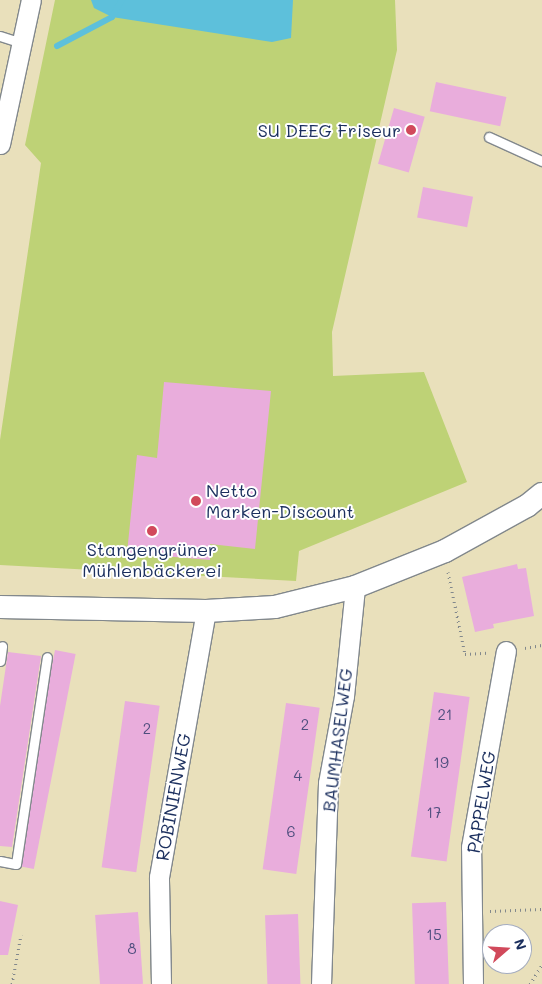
<!DOCTYPE html>
<html>
<head>
<meta charset="utf-8">
<style>
  body { margin:0 }
  #map { position:relative; width:542px; height:984px; overflow:hidden; background:#e9e0bb; font-family:Mali,sans-serif }
  div>[style] { position:absolute }
  .green>* { inset:0; background:#bed276 }
  .water>* { inset:0; background:#5dc0db }
  .stream>* { height:6px; margin:-3px; padding:0 3px; transform-origin:3px; border-radius:3px; background:#5dc0db }
  .building>* { inset:0; background:#e9addc; transform-origin:0 0 }
  .path>* { height:3px; margin-top:-1.5px; transform-origin:0; background:repeating-linear-gradient(90deg,#82888c 0 1px,transparent 0 5px) }
  .roads { filter:drop-shadow(1px 0 #82888c) drop-shadow(-1px 0 #82888c) drop-shadow(0 1px #82888c) drop-shadow(0 -1px #82888c) }
  .service>* { height:9px; margin:-4.5px; padding:0 4.5px; transform-origin:4.5px; border-radius:4.5px; background:#fff }
  .minor>* { height:19px; margin:-9.5px; padding:0 9.5px; transform-origin:9.5px; border-radius:9.5px; background:#fff }
  .tertiary>* { height:22px; margin:-11px; padding:0 11px; transform-origin:11px; border-radius:11px; background:#fff }
  .dots>* { width:14px; height:14px; translate:-50% -50%; box-sizing:border-box; border:2px solid #fff; border-radius:50% }
  span { translate:-50% -50%; white-space:nowrap; text-align:center; line-height:1.15; -webkit-text-stroke:4px #fff; paint-order:stroke }
  .number-label { font-size:15px; color:#4e4e7e }
  .number-label span { -webkit-text-stroke-width:0 }
  .poi-label { font-size:18px; color:#1b2f5e }
  .right { translate:-100% -50%; text-align:right }
  .left { translate:0 -50%; text-align:left }
  .street-label { font-size:18px; color:#1b2f5e }
  .north { position:absolute; left:482px; top:924px; width:50px; height:50px; box-sizing:border-box; background:#fff; border:1px solid #a4acbf; border-radius:50%; rotate:71deg; font-size:14px; font-weight:700; line-height:20px; text-align:center; color:#1b2f5e }
  .north::after { content:''; display:block; margin:auto; width:18px; height:22px; background:#d1495b; clip-path:polygon(50% 0,100% 100%,50% 72%,0 100%) }
</style>
</head>
<body>
<div id="map">
  <div class="green">
    <div style="clip-path:polygon(55px 0,395px 0,397px 50px,332px 332px,333px 376px,424px 372px,467px 482px,299px 551px,296px 581px,0 565px,0 440px,41px 163px,25px 145px)"></div>
  </div>
  <div class="water">
    <div style="clip-path:polygon(91px 0,293px 0,291px 38px,272px 42px,112px 17px,94px 8px)"></div>
  </div>
  <div class="stream">
    <div style="left:57px;top:46px;width:62px;rotate:-27.8deg"></div>
    <div style="left:112px;top:17px;width:20px;rotate:-60deg"></div>
  </div>
  <div class="building">
    <div style="left:436px;top:82px;width:72px;height:30px;rotate:12deg"></div>
    <div style="left:394px;top:108px;width:32px;height:58px;rotate:16deg"></div>
    <div style="left:423px;top:187px;width:51px;height:31px;rotate:11deg"></div>
    <div style="clip-path:polygon(164px 382px,271px 391px,255px 549px,210px 544px,210px 560px,127px 553px,137px 455px,157px 458px)"></div>
    <div style="clip-path:polygon(517px 564px,518px 569px,526px 568px,534px 616px,493px 624px,494px 628px,475px 632px,462px 577px)"></div>
    <div style="left:55px;top:650px;width:21px;height:219px;rotate:11deg"></div>
    <div style="clip-path:polygon(8px 652px,41px 656px,12px 847px,0 846px,0 706px)"></div>
    <div style="left:434px;top:692px;width:36px;height:166px;rotate:8deg"></div>
    <div style="left:125px;top:701px;width:35px;height:168px;rotate:8deg"></div>
    <div style="left:286px;top:703px;width:34px;height:168px;rotate:8deg"></div>
    <div style="clip-path:polygon(0 901px,18px 905px,8px 955px,0 955px)"></div>
    <div style="left:446px;top:902px;width:82px;height:34px;rotate:88deg"></div>
    <div style="left:138px;top:912px;width:72px;height:43px;rotate:86deg"></div>
    <div style="left:298px;top:914px;width:70px;height:33px;rotate:88deg"></div>
  </div>
  <div class="path">
    <div style="left:448px;top:572px;width:84px;rotate:78.3deg"></div>
    <div style="left:465px;top:654px;width:22px;rotate:-3deg"></div>
    <div style="left:525px;top:648px;width:17px;rotate:-10deg"></div>
    <div style="left:490px;top:911px;width:52px;rotate:-2.2deg"></div>
    <div style="left:12px;top:984px;width:50px;rotate:-79.6deg"></div>
    <div style="left:530px;top:984px;width:22px;rotate:-58deg"></div>
  </div>
  <div class="roads">
    <div class="service">
      <div style="left:0;top:36px;width:22px;rotate:18deg"></div>
      <div style="left:489px;top:137px;width:58px;rotate:24.4deg"></div>
      <div style="left:0;top:661px;width:15px;rotate:-82deg"></div>
      <div style="left:0;top:861px;width:16px;rotate:11deg"></div>
      <div style="left:16px;top:864px;width:209px;rotate:-81.5deg"></div>
    </div>
    <div class="minor">
      <div style="left:0;top:144px;width:147px;rotate:-77.9deg"></div>
      <div style="left:161px;top:984px;width:107px;rotate:-91.1deg"></div>
      <div style="left:159px;top:877px;width:270px;rotate:-80deg"></div>
      <div style="left:321px;top:984px;width:201px;rotate:-88deg"></div>
      <div style="left:328px;top:783px;width:88px;rotate:-79.6deg"></div>
      <div style="left:344px;top:696px;width:110px;rotate:-84.2deg"></div>
      <div style="left:473px;top:984px;width:137px;rotate:-90.8deg"></div>
      <div style="left:471px;top:847px;width:199px;rotate:-79.9deg"></div>
    </div>
    <div class="tertiary">
      <div style="left:0;top:607px;width:206px;rotate:1.1deg"></div>
      <div style="left:206px;top:611px;width:69px;rotate:-3.3deg"></div>
      <div style="left:275px;top:607px;width:82px;rotate:-14deg"></div>
      <div style="left:355px;top:587px;width:97px;rotate:-21.8deg"></div>
      <div style="left:445px;top:551px;width:94px;rotate:-28.8deg"></div>
      <div style="left:527px;top:506px;width:19px;rotate:-39deg"></div>
    </div>
  </div>
  <div class="dots">
    <div style="left:411px;top:130px;background:#d1495b"></div>
    <div style="left:196px;top:501px;background:#d1495b"></div>
    <div style="left:152px;top:531px;background:#d1495b"></div>
  </div>
  <div class="number-label">
    <span style="left:445px;top:715px">21</span>
    <span style="left:305px;top:725px">2</span>
    <span style="left:147px;top:729px">2</span>
    <span style="left:441px;top:763px">19</span>
    <span style="left:298px;top:776px">4</span>
    <span style="left:434px;top:813px">17</span>
    <span style="left:291px;top:832px">6</span>
    <span style="left:434px;top:935px">15</span>
    <span style="left:132px;top:949px">8</span>
  </div>
  <div class="poi-label">
    <span class="right" style="left:401px;top:130px">SU DEEG Friseur</span>
    <span class="left" style="left:206px;top:501px">Netto<br>Marken-Discount</span>
    <span style="left:152px;top:560px">Stangengrüner<br>Mühlenbäckerei</span>
  </div>
  <div class="street-label">
    <span style="left:337px;top:740px;rotate:-83deg">BAUMHASELWEG</span>
    <span style="left:173px;top:797px;rotate:-80deg">ROBINIENWEG</span>
    <span style="left:481px;top:802px;rotate:-81deg">PAPPELWEG</span>
  </div>
  <div class="north">N</div>
</div>
</body>
</html>
